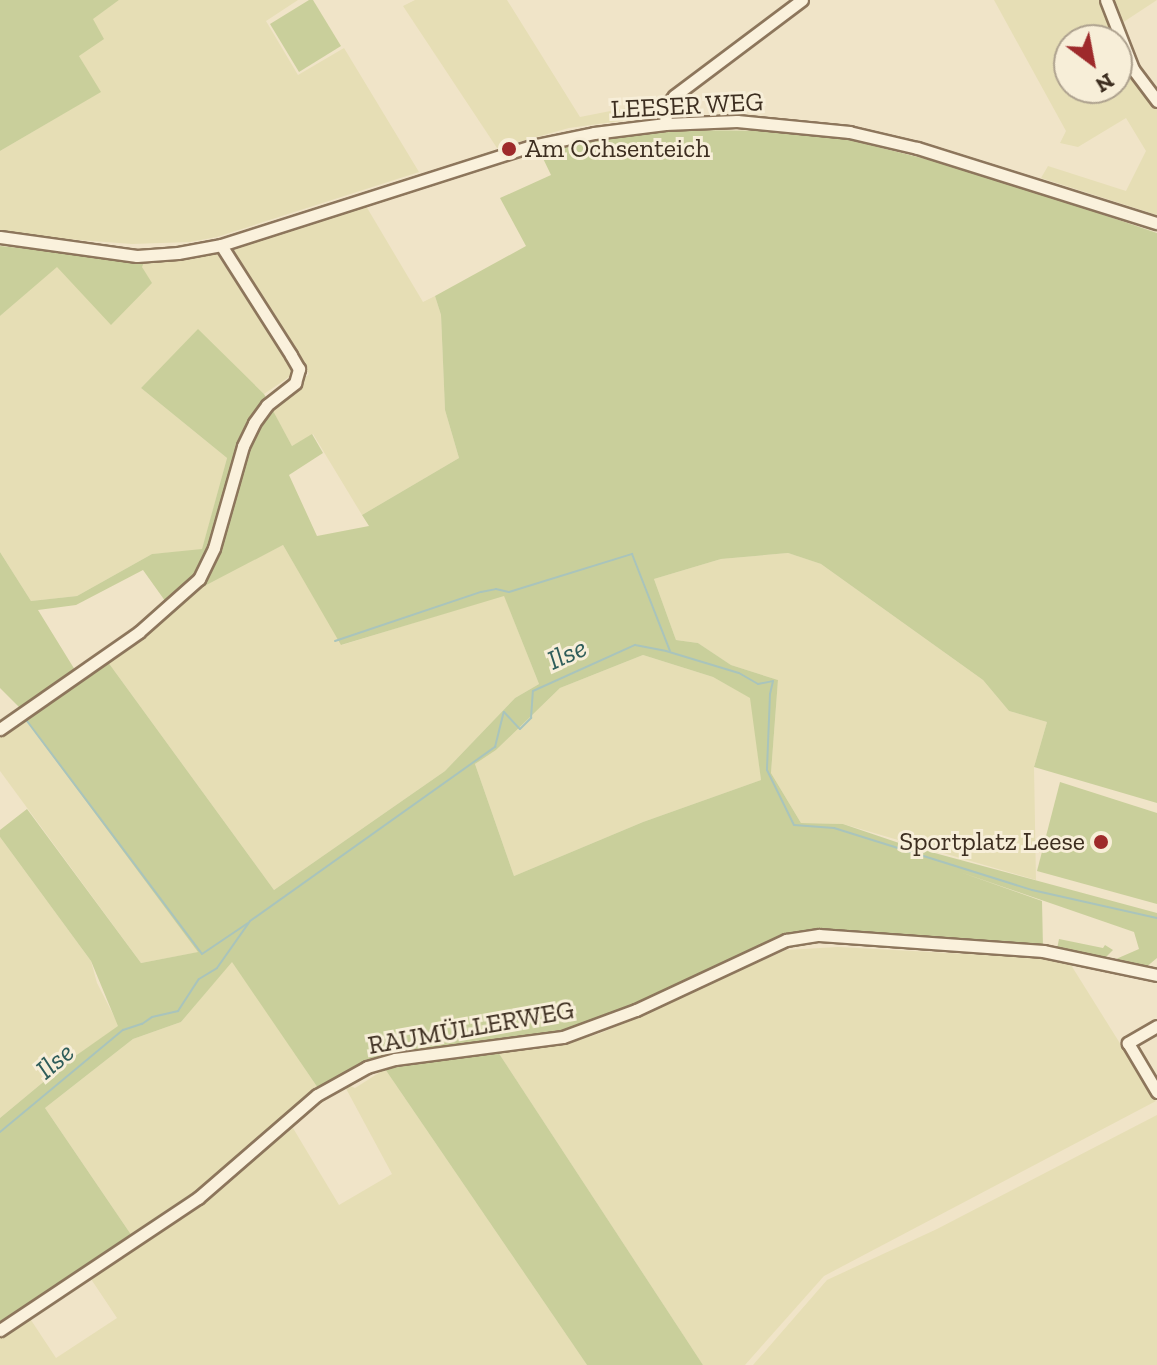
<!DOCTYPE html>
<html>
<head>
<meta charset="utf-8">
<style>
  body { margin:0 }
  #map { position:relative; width:1157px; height:1365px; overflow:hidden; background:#f0e4c8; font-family:"Zilla Slab",serif }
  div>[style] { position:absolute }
  .farmland>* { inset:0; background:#e6deb5 }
  .green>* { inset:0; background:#c9cf9b }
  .stream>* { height:2px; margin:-1px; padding:0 1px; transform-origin:1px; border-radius:1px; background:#a9c4bc }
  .roads { filter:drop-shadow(2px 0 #8d765c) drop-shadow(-2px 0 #8d765c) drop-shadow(0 2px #8d765c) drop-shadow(0 -2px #8d765c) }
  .minor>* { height:11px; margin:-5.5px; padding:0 5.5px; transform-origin:5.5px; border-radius:5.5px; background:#faf1dc }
  .dots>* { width:22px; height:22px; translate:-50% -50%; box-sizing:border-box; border:4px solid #f7eed8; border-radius:50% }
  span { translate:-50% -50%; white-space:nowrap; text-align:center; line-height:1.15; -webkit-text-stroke:6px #f7eed8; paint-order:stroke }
  .street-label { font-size:26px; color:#3d2e20 }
  .poi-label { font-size:26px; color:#3d2e20 }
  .left { translate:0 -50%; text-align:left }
  .right { translate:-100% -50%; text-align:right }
  .water-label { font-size:28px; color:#2f5d5a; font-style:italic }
  .north { position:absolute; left:1053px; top:24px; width:80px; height:80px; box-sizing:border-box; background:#f7eed8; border:2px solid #ada18e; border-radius:50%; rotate:148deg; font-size:22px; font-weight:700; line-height:32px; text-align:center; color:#3d2e20 }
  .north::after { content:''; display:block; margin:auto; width:28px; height:36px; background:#9e2a2b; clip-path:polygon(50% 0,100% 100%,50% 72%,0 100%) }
</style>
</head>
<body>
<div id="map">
  <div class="farmland">
    <div style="clip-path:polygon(119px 0,298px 0,266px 21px,298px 75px,344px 48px,419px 172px,217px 237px,190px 242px,132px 244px,0 234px,0 151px,100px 92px,79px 56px,92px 19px)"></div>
    <div style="clip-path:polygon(415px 0,507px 0,580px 117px,661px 101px,657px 116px,569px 128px,497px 148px,403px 6px)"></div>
    <div style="clip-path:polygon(evenodd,994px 0,1101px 0,1131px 70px,1157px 107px,1157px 215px,1041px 178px,1048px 166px,1126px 191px,1146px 151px,1126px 118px,1078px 147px,1060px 143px,1066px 131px,994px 0,1069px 40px,1117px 40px,1117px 88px,1069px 88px,1069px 40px)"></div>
    <div style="clip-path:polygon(1111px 0,1157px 0,1122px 23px)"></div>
    <div style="clip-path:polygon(366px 206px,423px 302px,435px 296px,441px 315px,445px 410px,459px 458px,362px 515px,313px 434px,292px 446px,271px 408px,309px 374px,228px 250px)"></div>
    <div style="clip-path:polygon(217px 254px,295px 373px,264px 394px,198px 330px,141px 388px,227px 458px,202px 550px,152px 554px,77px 596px,31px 601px,0 552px,0 316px,57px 266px,141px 267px,145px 260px)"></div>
    <div style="clip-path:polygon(283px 545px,342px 645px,504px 595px,539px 684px,515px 698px,445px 771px,274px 890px,105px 658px,187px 593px)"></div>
    <div style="clip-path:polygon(788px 553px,821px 564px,983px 680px,1009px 711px,1047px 722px,1034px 767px,1036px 880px,843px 824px,801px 823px,771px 773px,778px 680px,731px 665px,698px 643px,676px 640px,654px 579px,721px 559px)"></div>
    <div style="clip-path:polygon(643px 655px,713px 677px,751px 698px,761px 780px,643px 822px,514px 876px,475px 764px,496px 750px,560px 688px)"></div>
    <div style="clip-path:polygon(22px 715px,199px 952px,141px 963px,0 771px,0 733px)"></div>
    <div style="clip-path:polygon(0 837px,91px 961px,97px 983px,119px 1026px,71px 1059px,0 1118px)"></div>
    <div style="clip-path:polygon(838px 947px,1043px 958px,1071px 965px,1156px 1101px,824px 1276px,745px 1365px,703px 1365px,498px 1052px,566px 1044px,601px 1033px,786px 950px)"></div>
    <div style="clip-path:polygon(232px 961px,320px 1091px,286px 1114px,196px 1196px,134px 1239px,45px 1108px,133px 1039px,181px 1022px)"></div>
    <div style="clip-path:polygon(385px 1069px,587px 1365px,0 1365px,0 1336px,29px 1317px,56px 1358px,117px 1318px,91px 1279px,182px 1219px,293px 1128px,339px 1205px,392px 1174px,343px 1083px,355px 1088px)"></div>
    <div style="clip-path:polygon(1157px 1115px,1157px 1365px,753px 1365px,827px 1280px,937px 1229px)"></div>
  </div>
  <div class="green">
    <div style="clip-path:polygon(0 0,119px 0,93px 19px,104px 39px,79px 56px,101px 92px,0 151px)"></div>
    <div style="clip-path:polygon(309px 0,313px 0,341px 46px,299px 72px,270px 24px)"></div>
    <div style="clip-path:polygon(evenodd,671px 130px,789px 131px,846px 139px,981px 173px,1157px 233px,1157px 803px,1034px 767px,1047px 722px,1009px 711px,983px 680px,821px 564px,788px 553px,721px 559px,654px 579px,676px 640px,698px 643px,731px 665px,778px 680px,771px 773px,801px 823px,843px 824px,905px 845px,1157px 913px,1157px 958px,1145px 968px,1116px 959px,1139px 949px,1134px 932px,960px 872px,1042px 901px,1043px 948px,819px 932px,573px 1031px,394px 1056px,320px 1091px,232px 962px,181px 1022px,133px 1039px,45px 1108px,134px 1239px,0 1325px,0 1118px,71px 1059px,118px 1026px,91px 961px,0 837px,0 830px,27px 809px,141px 963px,198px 952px,22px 715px,105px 658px,274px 890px,445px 771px,515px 698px,539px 684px,504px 596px,341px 645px,283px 545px,168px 605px,143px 570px,76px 605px,38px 610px,75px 670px,22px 710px,0 688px,0 552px,31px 601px,77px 596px,152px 554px,202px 549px,227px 458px,141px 388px,198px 329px,264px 394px,292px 446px,312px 434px,323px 453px,289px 475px,317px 536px,369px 526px,362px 515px,459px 458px,445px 410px,441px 315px,435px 296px,526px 246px,500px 198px,551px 175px,539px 150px,671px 130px,643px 655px,713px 677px,750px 698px,761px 780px,643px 822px,514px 876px,475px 764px,496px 750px,560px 688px,643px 655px)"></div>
    <div style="clip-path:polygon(0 246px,145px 260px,142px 267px,152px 283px,111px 325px,57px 267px,0 316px)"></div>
    <div style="clip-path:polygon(1060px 782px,1157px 813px,1157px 904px,1037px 871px)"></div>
    <div style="clip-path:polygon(1059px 939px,1103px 948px,1105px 945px,1113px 950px,1105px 958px,1057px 949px)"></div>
    <div style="clip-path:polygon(498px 1052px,703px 1365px,587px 1365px,385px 1069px)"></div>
  </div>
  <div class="stream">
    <div style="left:335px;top:641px;width:154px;rotate:-18.6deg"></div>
    <div style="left:481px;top:592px;width:15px;rotate:-11deg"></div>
    <div style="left:496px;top:589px;width:13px;rotate:13deg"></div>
    <div style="left:509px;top:592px;width:129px;rotate:-17.2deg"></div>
    <div style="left:632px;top:554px;width:104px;rotate:68.6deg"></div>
    <div style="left:27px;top:721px;width:291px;rotate:53.1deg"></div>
    <div style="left:202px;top:954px;width:55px;rotate:-34deg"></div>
    <div style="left:0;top:1132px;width:160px;rotate:-39.7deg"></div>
    <div style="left:123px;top:1030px;width:20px;rotate:-18deg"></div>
    <div style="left:142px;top:1024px;width:12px;rotate:-35deg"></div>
    <div style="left:152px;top:1017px;width:27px;rotate:-13deg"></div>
    <div style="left:178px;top:1011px;width:38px;rotate:-57deg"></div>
    <div style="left:199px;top:979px;width:21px;rotate:-31deg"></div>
    <div style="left:217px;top:968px;width:57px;rotate:-54.9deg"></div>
    <div style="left:250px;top:921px;width:301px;rotate:-35.4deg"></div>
    <div style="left:495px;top:747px;width:36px;rotate:-76deg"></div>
    <div style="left:504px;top:712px;width:23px;rotate:47deg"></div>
    <div style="left:520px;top:729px;width:16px;rotate:-45deg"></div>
    <div style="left:531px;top:718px;width:27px;rotate:-86deg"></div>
    <div style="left:533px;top:691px;width:112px;rotate:-24.3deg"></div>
    <div style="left:635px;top:645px;width:32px;rotate:11deg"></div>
    <div style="left:666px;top:651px;width:76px;rotate:16.8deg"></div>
    <div style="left:739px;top:673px;width:22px;rotate:30deg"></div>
    <div style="left:758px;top:684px;width:15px;rotate:-11deg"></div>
    <div style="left:773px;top:681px;width:13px;rotate:103deg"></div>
    <div style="left:770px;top:694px;width:76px;rotate:92.3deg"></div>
    <div style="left:767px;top:770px;width:61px;rotate:63.9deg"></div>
    <div style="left:794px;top:825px;width:40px;rotate:4.3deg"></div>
    <div style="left:834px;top:828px;width:207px;rotate:17.4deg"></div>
    <div style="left:1032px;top:890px;width:128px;rotate:12.6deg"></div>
  </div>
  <div class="roads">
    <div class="minor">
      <div style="left:1106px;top:0;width:74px;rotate:68.6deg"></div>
      <div style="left:1133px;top:69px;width:40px;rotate:53deg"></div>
      <div style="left:665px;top:124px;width:19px;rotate:-84deg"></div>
      <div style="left:667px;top:105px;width:11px;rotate:-52deg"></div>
      <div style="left:674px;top:96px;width:160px;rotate:-36.9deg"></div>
      <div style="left:0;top:237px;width:138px;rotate:7.9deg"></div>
      <div style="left:137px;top:256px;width:41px;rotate:-4.2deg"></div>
      <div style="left:178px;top:253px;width:44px;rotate:-10.5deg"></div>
      <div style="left:221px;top:245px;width:326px;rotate:-17.7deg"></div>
      <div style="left:532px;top:146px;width:63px;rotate:-11.8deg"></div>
      <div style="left:594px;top:133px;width:72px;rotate:-7.2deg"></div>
      <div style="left:665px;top:124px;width:72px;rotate:-2.4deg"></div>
      <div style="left:737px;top:121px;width:113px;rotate:5.6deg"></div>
      <div style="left:849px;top:132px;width:70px;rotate:13.2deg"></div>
      <div style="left:917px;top:148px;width:251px;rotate:17.4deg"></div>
      <div style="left:0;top:729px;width:169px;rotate:-34.9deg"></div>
      <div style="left:139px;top:632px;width:80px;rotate:-41.5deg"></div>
      <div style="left:199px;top:579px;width:34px;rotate:-64deg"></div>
      <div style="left:214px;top:548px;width:106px;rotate:-74.1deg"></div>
      <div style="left:243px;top:446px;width:25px;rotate:-64deg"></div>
      <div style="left:254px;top:423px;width:22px;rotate:-54deg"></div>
      <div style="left:267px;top:405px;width:36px;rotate:-38deg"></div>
      <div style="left:295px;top:383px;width:15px;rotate:-74deg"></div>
      <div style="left:299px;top:369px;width:16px;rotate:-120deg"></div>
      <div style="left:291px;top:355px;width:130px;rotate:-122.5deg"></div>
      <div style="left:1157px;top:1026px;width:34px;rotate:150deg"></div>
      <div style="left:1128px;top:1043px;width:57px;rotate:59.4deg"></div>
      <div style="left:0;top:1330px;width:238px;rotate:-33.7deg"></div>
      <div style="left:198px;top:1198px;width:157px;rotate:-40.9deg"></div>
      <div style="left:317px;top:1095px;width:57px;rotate:-29.2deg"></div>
      <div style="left:367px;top:1067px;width:29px;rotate:-16deg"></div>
      <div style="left:395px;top:1059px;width:169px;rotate:-7.5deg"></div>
      <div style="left:563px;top:1037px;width:78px;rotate:-20.3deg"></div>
      <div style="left:636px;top:1010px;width:166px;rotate:-25deg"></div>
      <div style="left:786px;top:940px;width:33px;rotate:-9deg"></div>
      <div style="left:819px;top:935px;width:225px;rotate:4.1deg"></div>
      <div style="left:1043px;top:951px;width:116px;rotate:11.9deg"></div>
    </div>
  </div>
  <div class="dots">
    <div style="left:509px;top:149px;background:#9e2a2b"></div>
    <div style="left:1101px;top:842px;background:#9e2a2b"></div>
  </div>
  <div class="street-label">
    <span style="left:687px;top:106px;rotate:-3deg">LEESER WEG</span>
    <span style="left:471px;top:1028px;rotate:-10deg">RAUMÜLLERWEG</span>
  </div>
  <div class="poi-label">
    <span class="left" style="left:525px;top:149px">Am Ochsenteich</span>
    <span class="right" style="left:1085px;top:842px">Sportplatz Leese</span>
  </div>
  <div class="water-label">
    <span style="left:567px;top:654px;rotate:-24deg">Ilse</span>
    <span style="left:55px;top:1061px;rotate:-40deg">Ilse</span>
  </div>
  <div class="north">N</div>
</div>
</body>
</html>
